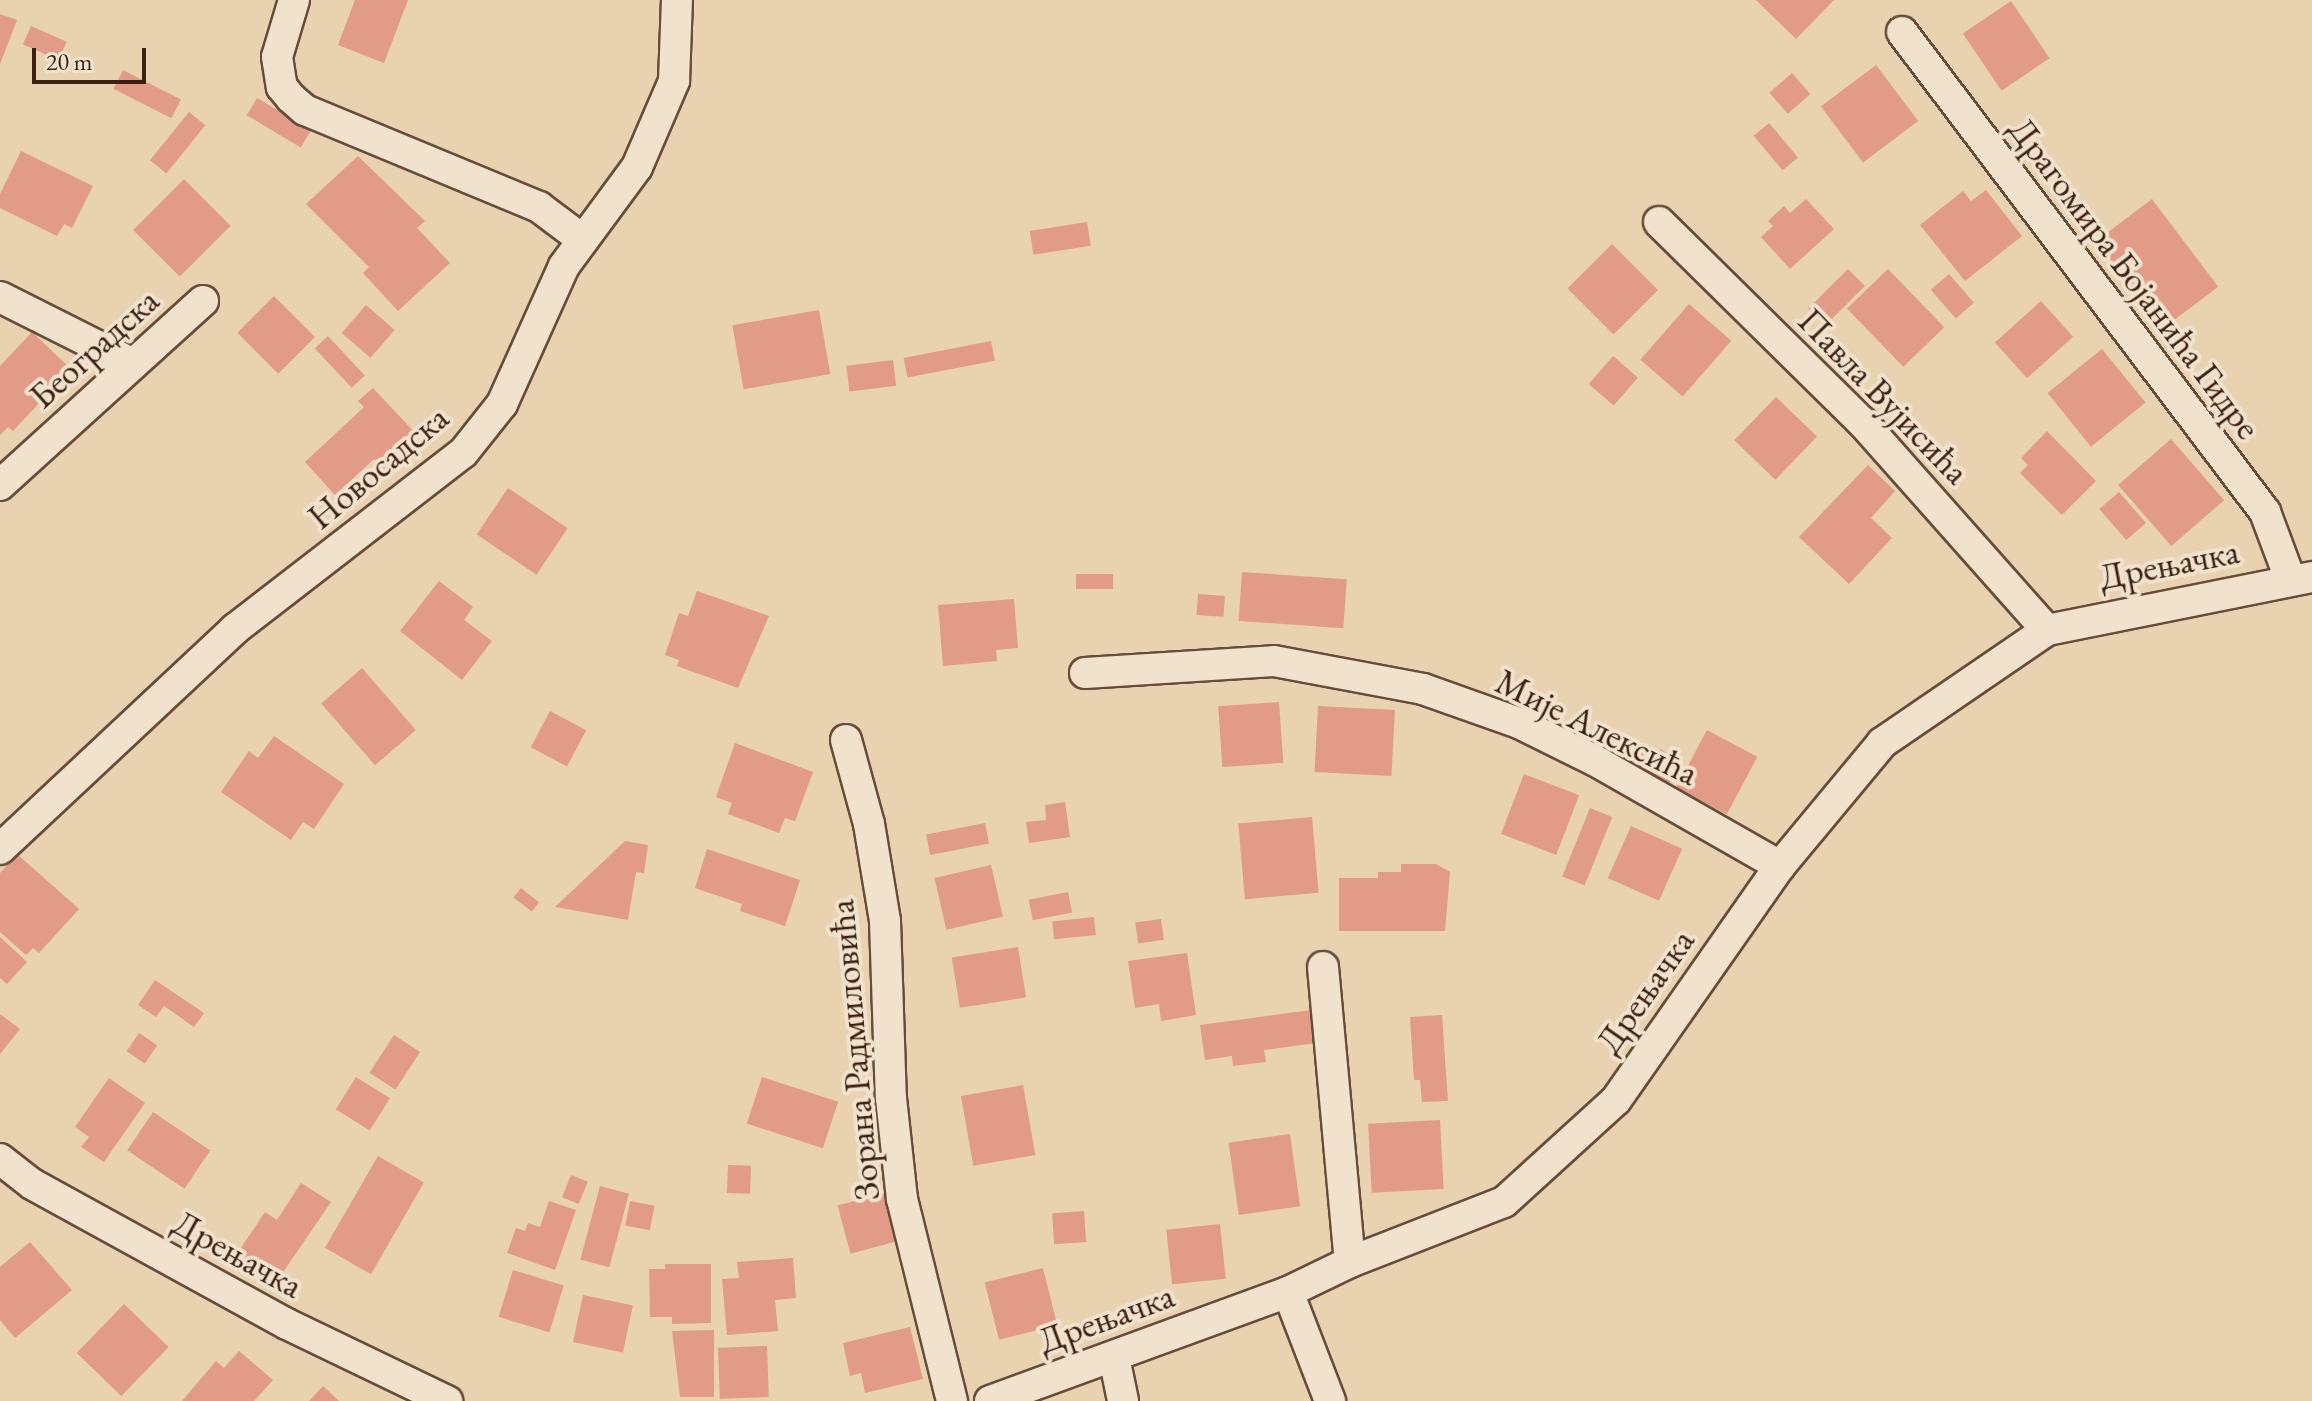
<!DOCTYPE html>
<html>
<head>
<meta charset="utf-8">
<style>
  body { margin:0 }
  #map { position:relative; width:2312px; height:1401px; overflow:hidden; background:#e8d2b0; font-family:"EB Garamond",serif }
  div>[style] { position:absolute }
  .building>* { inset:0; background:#e19b87; transform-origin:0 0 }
  .roads { filter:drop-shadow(2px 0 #674c3a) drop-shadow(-2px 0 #674c3a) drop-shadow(0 2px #674c3a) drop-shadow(0 -2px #674c3a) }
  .street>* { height:30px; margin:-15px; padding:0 15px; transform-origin:15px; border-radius:15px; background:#f0e2cc }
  span { translate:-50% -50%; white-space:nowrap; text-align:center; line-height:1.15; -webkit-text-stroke:8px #f0e2cc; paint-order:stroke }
  .street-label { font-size:36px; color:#3c2012 }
  .scale { position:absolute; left:32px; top:48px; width:114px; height:36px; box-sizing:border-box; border:4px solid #3c2012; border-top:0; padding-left:10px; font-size:24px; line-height:28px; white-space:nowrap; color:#3c2012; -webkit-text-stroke:6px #f0e2cc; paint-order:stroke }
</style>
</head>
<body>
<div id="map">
  <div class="building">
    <div style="clip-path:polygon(355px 0,408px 0,384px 63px,338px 45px)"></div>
    <div style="clip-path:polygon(1756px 0,1834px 0,1796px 39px)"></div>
    <div style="left:2011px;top:1px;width:69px;height:58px;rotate:56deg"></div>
    <div style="clip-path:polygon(0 14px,17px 20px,0 64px)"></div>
    <div style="left:31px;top:26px;width:39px;height:20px;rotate:24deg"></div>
    <div style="left:1876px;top:65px;width:70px;height:69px;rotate:53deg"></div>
    <div style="left:123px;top:70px;width:65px;height:21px;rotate:27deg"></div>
    <div style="left:1792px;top:73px;width:28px;height:30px;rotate:49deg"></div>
    <div style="left:257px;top:98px;width:63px;height:20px;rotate:31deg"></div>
    <div style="left:189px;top:112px;width:21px;height:62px;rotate:39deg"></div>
    <div style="left:1769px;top:123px;width:45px;height:20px;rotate:50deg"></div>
    <div style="clip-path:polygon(21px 151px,93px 186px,72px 228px,64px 224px,57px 236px,0 208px,0 194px)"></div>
    <div style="clip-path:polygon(358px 156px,425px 221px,417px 228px,450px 263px,398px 311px,363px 273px,369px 267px,306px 204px)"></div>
    <div style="left:184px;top:179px;width:66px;height:72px;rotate:45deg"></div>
    <div style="clip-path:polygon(1986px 190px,2022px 236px,1965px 281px,1920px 225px,1963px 191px,1971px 201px)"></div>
    <div style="clip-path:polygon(1806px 199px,1834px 229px,1790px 269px,1761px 237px,1773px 226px,1768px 221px,1784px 206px,1790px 213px)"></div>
    <div style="left:2152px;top:199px;width:110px;height:70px;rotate:53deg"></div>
    <div style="left:1087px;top:222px;width:24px;height:58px;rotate:81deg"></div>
    <div style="left:1612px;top:244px;width:65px;height:63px;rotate:45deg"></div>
    <div style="left:1848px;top:269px;width:24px;height:56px;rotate:45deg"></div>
    <div style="left:1888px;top:269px;width:81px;height:57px;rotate:46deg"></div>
    <div style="left:1949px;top:274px;width:38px;height:24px;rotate:49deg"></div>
    <div style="left:274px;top:296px;width:58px;height:52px;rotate:45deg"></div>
    <div style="left:2041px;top:301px;width:48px;height:62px;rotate:48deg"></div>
    <div style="left:1689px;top:304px;width:56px;height:74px;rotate:41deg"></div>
    <div style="left:366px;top:305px;width:38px;height:37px;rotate:41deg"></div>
    <div style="left:819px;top:310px;width:65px;height:88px;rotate:80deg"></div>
    <div style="clip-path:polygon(32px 332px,71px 369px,13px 431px,8px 427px,0 435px,0 366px)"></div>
    <div style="left:328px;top:336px;width:54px;height:18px;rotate:47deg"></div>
    <div style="left:991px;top:341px;width:20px;height:89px;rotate:79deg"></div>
    <div style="left:2102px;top:349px;width:69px;height:70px;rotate:51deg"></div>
    <div style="left:1613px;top:356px;width:33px;height:37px;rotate:41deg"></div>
    <div style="left:893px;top:360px;width:26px;height:47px;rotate:83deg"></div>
    <div style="clip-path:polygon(373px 388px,418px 436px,384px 469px,374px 459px,335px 495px,305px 462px,364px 407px,358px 401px)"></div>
    <div style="left:1776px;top:397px;width:57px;height:60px;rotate:44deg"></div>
    <div style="clip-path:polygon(2047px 431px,2096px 481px,2062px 515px,2020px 473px,2028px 465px,2021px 458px)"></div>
    <div style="left:2171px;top:439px;width:81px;height:70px;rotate:49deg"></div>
    <div style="clip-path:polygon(1868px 465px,1895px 491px,1871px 518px,1892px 538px,1849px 584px,1799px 537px)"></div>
    <div style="left:508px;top:488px;width:72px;height:56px;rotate:34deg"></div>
    <div style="left:2119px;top:492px;width:41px;height:26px;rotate:49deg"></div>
    <div style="left:1242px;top:572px;width:105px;height:49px;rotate:4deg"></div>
    <div style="left:1076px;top:574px;width:37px;height:15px"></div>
    <div style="clip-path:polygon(439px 581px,473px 607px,464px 620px,492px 641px,462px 680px,400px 631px)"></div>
    <div style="clip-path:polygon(697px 591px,769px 616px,738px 688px,677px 666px,679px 660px,665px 655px,679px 613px,688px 616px)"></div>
    <div style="left:1198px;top:594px;width:27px;height:21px;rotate:4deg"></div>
    <div style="clip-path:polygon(1014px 599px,1018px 648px,996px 650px,997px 661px,943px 666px,938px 605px)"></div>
    <div style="left:362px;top:668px;width:82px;height:54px;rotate:49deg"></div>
    <div style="left:1279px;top:702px;width:61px;height:61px;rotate:86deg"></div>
    <div style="left:1318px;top:706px;width:77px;height:66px;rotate:3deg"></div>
    <div style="left:550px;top:711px;width:41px;height:41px;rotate:28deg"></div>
    <div style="left:1707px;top:730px;width:57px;height:65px;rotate:28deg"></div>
    <div style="clip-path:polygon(274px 736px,344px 784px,314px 829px,303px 822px,291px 840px,221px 792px,249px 751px,258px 758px)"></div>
    <div style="clip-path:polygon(1626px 737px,1656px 755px,1660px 749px,1682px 762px,1667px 787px,1615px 755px)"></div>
    <div style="clip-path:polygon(735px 743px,813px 772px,795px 821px,785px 818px,779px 833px,728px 814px,732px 803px,716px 797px)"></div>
    <div style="left:1524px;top:774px;width:59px;height:64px;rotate:21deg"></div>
    <div style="clip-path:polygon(1065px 802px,1070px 837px,1029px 843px,1026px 822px,1046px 820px,1045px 805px)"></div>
    <div style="left:1590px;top:808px;width:24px;height:74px;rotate:22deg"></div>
    <div style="left:1312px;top:817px;width:76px;height:74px;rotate:85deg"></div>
    <div style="left:985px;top:823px;width:21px;height:60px;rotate:79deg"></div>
    <div style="left:1631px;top:826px;width:56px;height:57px;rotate:24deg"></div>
    <div style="clip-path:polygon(625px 841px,648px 845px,644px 873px,636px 872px,628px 920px,555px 907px)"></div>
    <div style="clip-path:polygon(707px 849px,800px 880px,785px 926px,740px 911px,742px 904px,695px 888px)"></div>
    <div style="clip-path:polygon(17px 854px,79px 909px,39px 953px,33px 948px,26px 955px,0 932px,0 873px)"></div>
    <div style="clip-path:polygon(1401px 864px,1436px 864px,1450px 872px,1445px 931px,1339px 931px,1339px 878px,1378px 878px,1378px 872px,1401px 872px)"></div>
    <div style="left:991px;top:865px;width:53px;height:58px;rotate:77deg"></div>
    <div style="left:521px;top:888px;width:23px;height:12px;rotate:38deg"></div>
    <div style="left:1068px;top:892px;width:21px;height:40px;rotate:79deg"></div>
    <div style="left:1094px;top:917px;width:18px;height:42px;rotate:84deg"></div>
    <div style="left:1161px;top:919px;width:21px;height:26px;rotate:82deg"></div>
    <div style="clip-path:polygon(0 937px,27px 962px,7px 984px,0 978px)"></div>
    <div style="left:1018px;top:947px;width:51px;height:67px;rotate:81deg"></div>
    <div style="clip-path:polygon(1187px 953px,1196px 1015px,1161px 1021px,1159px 1004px,1135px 1008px,1128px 961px)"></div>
    <div style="clip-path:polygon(155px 980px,204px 1013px,194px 1027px,164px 1006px,156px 1017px,138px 1005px)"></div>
    <div style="clip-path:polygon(1319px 1009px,1324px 1042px,1264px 1050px,1266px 1062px,1233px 1066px,1232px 1056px,1205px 1060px,1200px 1025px)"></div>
    <div style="clip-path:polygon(0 1014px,20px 1029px,0 1054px)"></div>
    <div style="clip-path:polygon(1442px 1015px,1448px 1101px,1422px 1102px,1420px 1080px,1414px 1080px,1410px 1017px)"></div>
    <div style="left:139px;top:1033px;width:22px;height:22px;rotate:34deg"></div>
    <div style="left:394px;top:1035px;width:31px;height:45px;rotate:33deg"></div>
    <div style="left:356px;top:1077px;width:40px;height:38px;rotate:32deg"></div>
    <div style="left:762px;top:1077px;width:80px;height:49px;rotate:18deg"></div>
    <div style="clip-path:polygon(109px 1078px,145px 1103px,104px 1162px,81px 1147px,89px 1137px,75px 1127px)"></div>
    <div style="left:1023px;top:1085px;width:71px;height:63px;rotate:80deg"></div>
    <div style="left:153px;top:1112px;width:69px;height:46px;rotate:34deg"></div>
    <div style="left:1440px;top:1120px;width:69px;height:72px;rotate:87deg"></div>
    <div style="left:1290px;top:1134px;width:73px;height:62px;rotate:82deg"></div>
    <div style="left:378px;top:1156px;width:53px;height:106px;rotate:30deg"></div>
    <div style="left:728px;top:1165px;width:23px;height:28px;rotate:2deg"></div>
    <div style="left:571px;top:1175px;width:18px;height:24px;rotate:22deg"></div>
    <div style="clip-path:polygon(301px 1183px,331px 1202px,277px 1281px,237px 1254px,265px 1212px,277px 1220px)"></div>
    <div style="left:600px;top:1186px;width:30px;height:76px;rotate:15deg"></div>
    <div style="left:884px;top:1193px;width:50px;height:48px;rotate:75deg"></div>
    <div style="clip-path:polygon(549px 1201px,576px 1210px,555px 1270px,507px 1253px,516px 1228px,525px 1231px,528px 1223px,540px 1227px)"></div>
    <div style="left:630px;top:1201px;width:25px;height:25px;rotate:11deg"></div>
    <div style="left:1084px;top:1211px;width:31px;height:32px;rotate:86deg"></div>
    <div style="left:1220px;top:1224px;width:55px;height:54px;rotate:84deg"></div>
    <div style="clip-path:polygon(30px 1242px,72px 1290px,15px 1338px,0 1320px,0 1267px)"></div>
    <div style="clip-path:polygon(793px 1258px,796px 1298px,775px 1300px,778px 1331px,727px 1335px,722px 1279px,739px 1278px,737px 1262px)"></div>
    <div style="clip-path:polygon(665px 1264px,711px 1264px,711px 1323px,672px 1324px,672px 1317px,650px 1317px,649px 1269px,665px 1269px)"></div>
    <div style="left:1043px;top:1268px;width:59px;height:60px;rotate:76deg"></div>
    <div style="left:513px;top:1270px;width:53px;height:49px;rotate:17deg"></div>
    <div style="left:583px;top:1295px;width:51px;height:48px;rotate:12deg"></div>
    <div style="left:124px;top:1304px;width:62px;height:68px;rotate:44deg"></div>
    <div style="clip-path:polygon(910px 1327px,923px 1379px,865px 1393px,861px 1373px,850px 1376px,843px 1343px)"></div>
    <div style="clip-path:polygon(714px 1330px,714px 1397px,680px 1397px,672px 1331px)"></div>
    <div style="left:767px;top:1346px;width:51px;height:49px;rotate:88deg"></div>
    <div style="clip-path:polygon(239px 1351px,273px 1380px,254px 1401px,182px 1401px,216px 1361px,224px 1368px)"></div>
    <div style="clip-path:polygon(323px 1386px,339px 1401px,309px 1401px)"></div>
  </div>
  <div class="roads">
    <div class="street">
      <div style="left:294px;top:0;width:59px;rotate:106.6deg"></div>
      <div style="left:277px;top:57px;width:30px;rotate:81deg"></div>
      <div style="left:282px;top:87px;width:14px;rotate:51deg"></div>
      <div style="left:291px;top:98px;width:18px;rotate:41deg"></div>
      <div style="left:305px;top:110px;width:253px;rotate:22.5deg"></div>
      <div style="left:539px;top:207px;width:55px;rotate:36.9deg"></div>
      <div style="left:1902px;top:32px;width:602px;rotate:52.9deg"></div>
      <div style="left:2265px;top:512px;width:72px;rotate:69.5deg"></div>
      <div style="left:1659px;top:222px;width:286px;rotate:44.6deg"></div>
      <div style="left:1863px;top:423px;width:277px;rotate:48.4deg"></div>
      <div style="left:0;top:297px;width:149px;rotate:26.7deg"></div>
      <div style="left:0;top:485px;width:274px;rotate:-42.2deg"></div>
      <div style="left:1085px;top:673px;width:189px;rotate:-3.6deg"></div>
      <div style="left:1274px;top:661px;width:152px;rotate:10.6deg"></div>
      <div style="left:1423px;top:689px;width:102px;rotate:19.5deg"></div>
      <div style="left:1519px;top:723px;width:84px;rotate:26.3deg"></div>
      <div style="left:1594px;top:760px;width:214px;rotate:29.7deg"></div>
      <div style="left:846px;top:740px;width:87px;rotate:74.7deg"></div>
      <div style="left:869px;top:824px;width:98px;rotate:80.6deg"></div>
      <div style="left:885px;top:921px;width:177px;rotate:88.1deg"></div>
      <div style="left:891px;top:1098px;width:102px;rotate:83.8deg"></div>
      <div style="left:902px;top:1199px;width:208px;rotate:76.1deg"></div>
      <div style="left:0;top:849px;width:322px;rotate:-43.1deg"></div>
      <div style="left:235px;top:629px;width:288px;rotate:-37.7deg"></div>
      <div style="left:463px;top:453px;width:63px;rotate:-51.5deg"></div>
      <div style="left:502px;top:404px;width:151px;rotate:-65.8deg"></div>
      <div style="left:564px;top:266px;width:123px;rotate:-53.6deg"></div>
      <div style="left:637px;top:167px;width:94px;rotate:-66.7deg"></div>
      <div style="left:674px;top:81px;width:81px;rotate:-87.9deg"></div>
      <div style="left:1323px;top:967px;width:296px;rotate:84.8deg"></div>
      <div style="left:0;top:1159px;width:41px;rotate:38deg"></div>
      <div style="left:32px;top:1184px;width:291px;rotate:28.8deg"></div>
      <div style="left:287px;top:1324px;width:178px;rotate:25.7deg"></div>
      <div style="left:1288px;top:1292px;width:117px;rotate:68.9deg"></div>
      <div style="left:1114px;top:1357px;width:45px;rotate:78.4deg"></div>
      <div style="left:990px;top:1401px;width:317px;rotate:-20.1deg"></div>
      <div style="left:1288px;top:1292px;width:69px;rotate:-25.8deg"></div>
      <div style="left:1350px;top:1262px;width:165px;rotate:-21.3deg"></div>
      <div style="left:1504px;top:1202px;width:151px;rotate:-42.3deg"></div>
      <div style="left:1616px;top:1100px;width:286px;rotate:-55deg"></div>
      <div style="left:1780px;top:866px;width:160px;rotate:-50.3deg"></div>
      <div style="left:1882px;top:743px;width:200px;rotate:-34.4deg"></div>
      <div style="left:2047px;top:630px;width:270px;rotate:-11.3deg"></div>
    </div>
  </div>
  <div class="street-label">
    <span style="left:2135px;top:278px;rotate:53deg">Драгомира Бојанића Гидре</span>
    <span style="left:94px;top:348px;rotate:-42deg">Београдска</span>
    <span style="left:1884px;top:396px;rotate:46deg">Павла Вујисића</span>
    <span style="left:378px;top:467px;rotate:-40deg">Новосадска</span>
    <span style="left:2169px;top:564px;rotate:-11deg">Дрењачка</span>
    <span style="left:1597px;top:727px;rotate:26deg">Мије Алексића</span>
    <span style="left:1645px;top:991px;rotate:-55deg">Дрењачка</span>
    <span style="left:854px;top:1050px;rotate:-95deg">Зорана Радмиловића</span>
    <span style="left:238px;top:1254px;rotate:29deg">Дрењачка</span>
    <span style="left:1106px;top:1318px;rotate:-20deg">Дрењачка</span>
  </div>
  <div class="scale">20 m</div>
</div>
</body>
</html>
